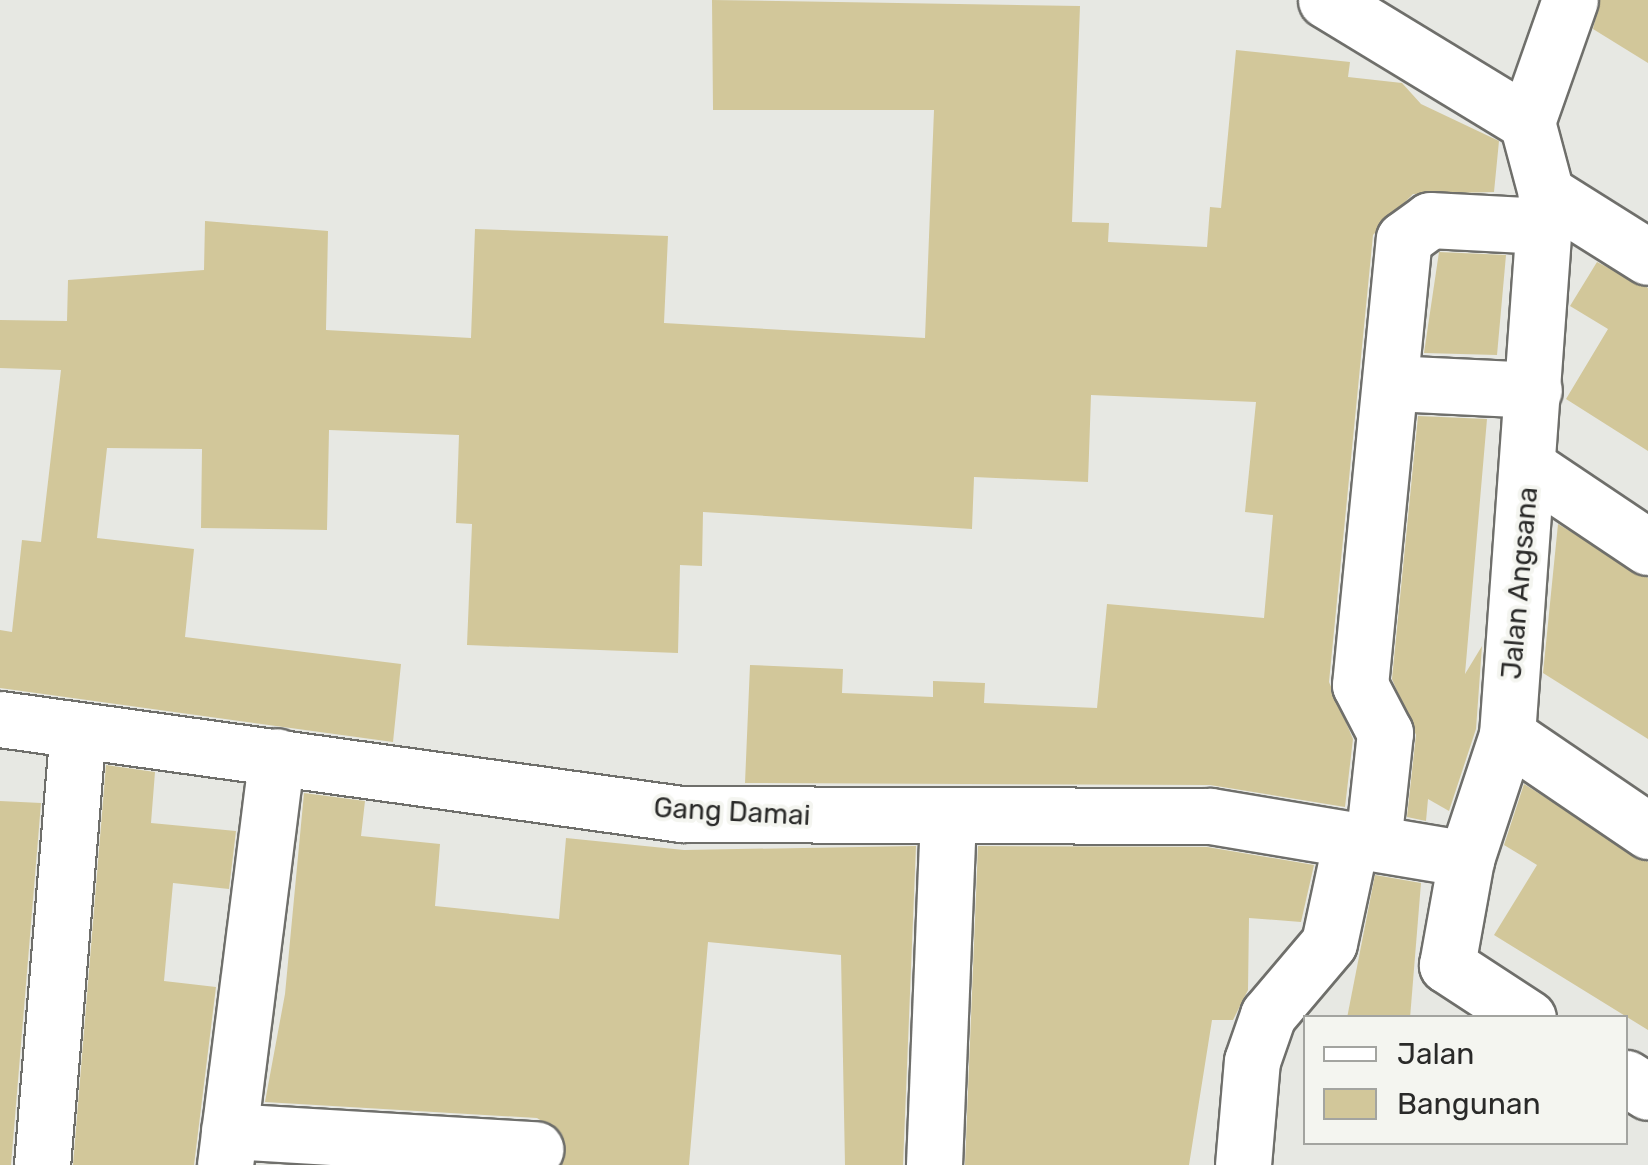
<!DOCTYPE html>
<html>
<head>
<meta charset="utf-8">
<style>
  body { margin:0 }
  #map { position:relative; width:1648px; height:1165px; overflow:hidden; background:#e7e8e3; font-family:Rubik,sans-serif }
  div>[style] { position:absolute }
  .building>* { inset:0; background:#d2c79a }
  .roads { filter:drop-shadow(2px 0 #6f6f6b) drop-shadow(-2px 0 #6f6f6b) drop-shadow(0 2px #6f6f6b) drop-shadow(0 -2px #6f6f6b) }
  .street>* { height:55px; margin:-27.5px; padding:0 27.5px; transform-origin:27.5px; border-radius:27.5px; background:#fff }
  span { translate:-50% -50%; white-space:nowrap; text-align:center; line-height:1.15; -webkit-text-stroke:8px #f4f5f0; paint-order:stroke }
  .street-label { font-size:28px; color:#2a2a29 }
  .legend { position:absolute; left:1303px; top:1015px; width:325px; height:130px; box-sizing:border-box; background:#f4f5f0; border:2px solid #a3a4a0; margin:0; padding:12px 18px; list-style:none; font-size:30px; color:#2a2a29 }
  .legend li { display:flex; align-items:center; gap:20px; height:50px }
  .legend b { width:50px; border:2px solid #a3a4a0 }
</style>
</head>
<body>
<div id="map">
  <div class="building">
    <div style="clip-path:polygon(712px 0,1080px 6px,1072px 222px,1109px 223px,1108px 242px,1207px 247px,1210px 207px,1221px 208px,1236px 50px,1350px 62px,1348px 77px,1402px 83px,1421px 104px,1499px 141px,1494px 192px,1413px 194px,1373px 235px,1329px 682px,1353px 739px,1345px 807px,1210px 785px,745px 783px,750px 665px,843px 669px,842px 693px,933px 697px,933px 681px,985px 683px,984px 703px,1097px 708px,1107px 604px,1264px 618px,1273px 515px,1245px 512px,1256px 402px,1091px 395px,1088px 482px,974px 477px,972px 529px,703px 512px,702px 566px,680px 565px,678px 653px,467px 645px,472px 524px,456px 523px,459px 435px,329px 430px,327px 530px,201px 528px,202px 449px,107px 448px,97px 538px,194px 549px,185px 637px,401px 664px,393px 742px,0 688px,0 630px,12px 632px,22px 540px,41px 542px,61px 370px,0 368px,0 320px,67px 321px,68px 280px,204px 270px,205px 221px,328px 231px,326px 330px,471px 338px,475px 229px,668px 236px,664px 323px,925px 338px,934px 110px,713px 110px)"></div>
    <div style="clip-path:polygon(1600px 0,1648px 0,1648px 63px,1593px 29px)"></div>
    <div style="clip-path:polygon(1439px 252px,1506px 255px,1497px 355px,1424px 353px)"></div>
    <div style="clip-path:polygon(1597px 262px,1648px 288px,1648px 451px,1566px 399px,1608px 329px,1570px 306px)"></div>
    <div style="clip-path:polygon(1418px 416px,1487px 419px,1465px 674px,1482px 646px,1476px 729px,1449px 811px,1428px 799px,1426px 821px,1407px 817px,1416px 735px,1392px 679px)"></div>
    <div style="clip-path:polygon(1558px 524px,1648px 578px,1648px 739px,1543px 673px)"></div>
    <div style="clip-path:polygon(106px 765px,155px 772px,151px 823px,236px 831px,229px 889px,173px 883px,164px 981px,216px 987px,194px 1165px,73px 1165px)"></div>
    <div style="clip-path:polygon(1524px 784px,1648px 862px,1648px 1030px,1494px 935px,1537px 865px,1504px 845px)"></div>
    <div style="clip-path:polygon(304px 793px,365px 801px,361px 836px,440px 844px,435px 906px,559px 919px,566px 838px,684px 850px,916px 846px,903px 1165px,845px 1165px,841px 955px,708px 942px,689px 1165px,562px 1165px,562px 1134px,537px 1118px,265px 1102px,285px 994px)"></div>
    <div style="clip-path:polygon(0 801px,41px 803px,11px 1165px,0 1165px)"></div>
    <div style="clip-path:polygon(978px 846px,1207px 847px,1314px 865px,1301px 922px,1249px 918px,1248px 990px,1233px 1020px,1212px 1020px,1189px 1165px,965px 1165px)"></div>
    <div style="clip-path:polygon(1375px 875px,1421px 883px,1410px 1018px,1347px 1018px)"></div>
  </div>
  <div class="roads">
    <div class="street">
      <div style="left:1326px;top:0;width:235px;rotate:31.3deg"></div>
      <div style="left:1546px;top:193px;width:120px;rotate:32.1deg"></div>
      <div style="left:1391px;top:383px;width:143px;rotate:2.8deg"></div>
      <div style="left:1530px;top:468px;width:142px;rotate:33.8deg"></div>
      <div style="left:0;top:719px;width:688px;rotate:7.94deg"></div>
      <div style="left:681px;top:814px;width:529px;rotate:0.22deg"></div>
      <div style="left:1210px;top:816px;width:260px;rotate:9.5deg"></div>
      <div style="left:1507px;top:735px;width:171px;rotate:34.2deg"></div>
      <div style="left:1373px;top:843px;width:111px;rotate:-83.8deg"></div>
      <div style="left:1385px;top:733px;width:54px;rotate:-117.5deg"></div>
      <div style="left:1360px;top:685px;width:448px;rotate:-84.4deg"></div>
      <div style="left:1404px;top:239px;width:32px;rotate:-36deg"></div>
      <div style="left:1430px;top:220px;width:114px;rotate:3deg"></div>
      <div style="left:1528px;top:1018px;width:97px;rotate:-146.8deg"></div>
      <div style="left:1447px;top:965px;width:108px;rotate:-79.8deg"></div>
      <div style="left:1466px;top:859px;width:131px;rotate:-71.7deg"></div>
      <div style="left:1507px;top:735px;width:543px;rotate:-85.88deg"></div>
      <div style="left:1546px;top:193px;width:73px;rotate:-105deg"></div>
      <div style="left:1527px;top:122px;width:129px;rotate:-70.6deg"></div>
      <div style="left:1626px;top:1078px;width:26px;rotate:32deg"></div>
      <div style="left:229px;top:1131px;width:307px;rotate:3.4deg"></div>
      <div style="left:42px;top:1165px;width:436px;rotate:-85.3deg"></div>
      <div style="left:225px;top:1165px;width:412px;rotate:-82.8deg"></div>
      <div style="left:934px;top:1165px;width:347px;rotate:-87.7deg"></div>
      <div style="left:1243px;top:1165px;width:104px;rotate:-85.1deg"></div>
      <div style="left:1252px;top:1061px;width:49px;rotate:-70.8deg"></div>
      <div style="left:1268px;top:1015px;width:94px;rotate:-49.7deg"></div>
      <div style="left:1329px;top:943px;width:105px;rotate:-77.9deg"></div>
    </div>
  </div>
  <div class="street-label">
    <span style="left:1520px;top:583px;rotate:-85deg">Jalan Angsana</span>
    <span style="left:732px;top:812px;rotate:3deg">Gang Damai</span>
  </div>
  <ul class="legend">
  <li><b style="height:12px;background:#fff"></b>Jalan</li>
  <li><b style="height:28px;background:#d2c79a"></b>Bangunan</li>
  </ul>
</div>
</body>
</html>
